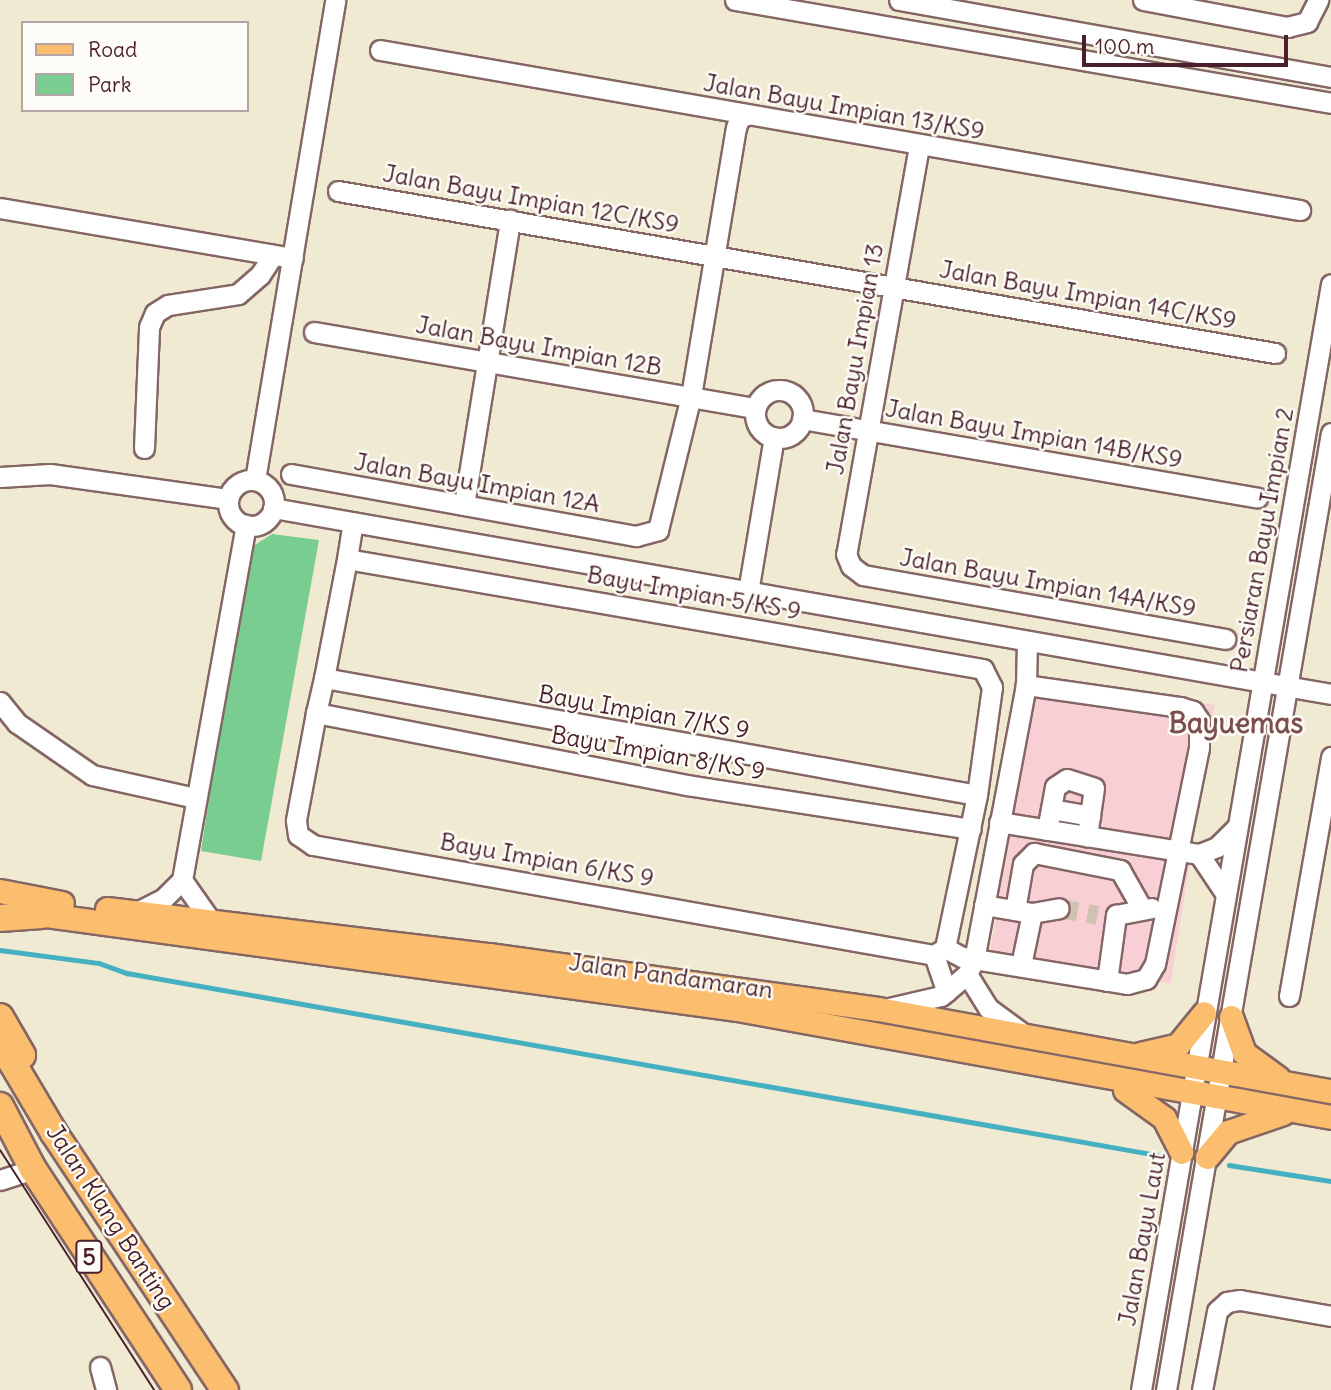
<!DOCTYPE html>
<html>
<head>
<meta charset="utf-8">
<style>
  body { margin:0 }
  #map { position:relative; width:1331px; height:1390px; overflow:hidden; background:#f1ead2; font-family:Delius,sans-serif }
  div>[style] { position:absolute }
  .built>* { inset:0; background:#f7cfd5; transform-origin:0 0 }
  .green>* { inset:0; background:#79cd90 }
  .stream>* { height:4.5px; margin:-2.25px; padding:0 2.25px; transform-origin:2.25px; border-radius:2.25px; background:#44b0c1 }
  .minor-tunnel>* { height:19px; margin-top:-9.5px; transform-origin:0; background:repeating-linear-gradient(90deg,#d0c1b1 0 19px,transparent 0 29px) }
  .roads { filter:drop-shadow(2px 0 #846665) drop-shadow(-2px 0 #846665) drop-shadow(0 2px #846665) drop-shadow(0 -2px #846665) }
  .minor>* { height:19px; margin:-9.5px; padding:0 9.5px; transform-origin:9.5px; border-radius:9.5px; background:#fff }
  .minor>.ring { margin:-9.5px; padding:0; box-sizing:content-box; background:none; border:19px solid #fff; border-radius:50% }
  .major>* { height:23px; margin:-11.5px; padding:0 11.5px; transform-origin:11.5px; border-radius:11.5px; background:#fbbd6e }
  .highway>* { height:26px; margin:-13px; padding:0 13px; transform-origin:13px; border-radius:13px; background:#fbbd6e }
  .tram>* { height:2px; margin:-1px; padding:0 1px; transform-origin:1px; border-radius:1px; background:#4a1f2b }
  span { translate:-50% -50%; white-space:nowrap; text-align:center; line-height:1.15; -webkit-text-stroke:5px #fdfcf7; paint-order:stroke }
  .shield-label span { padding:2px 5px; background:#fdfcf7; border:2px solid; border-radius:5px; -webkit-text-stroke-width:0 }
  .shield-label { font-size:23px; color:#4a1f2b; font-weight:700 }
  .street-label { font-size:24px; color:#4a1f2b }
  .quarter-label { font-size:28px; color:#7c4e52; font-weight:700 }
  .legend { position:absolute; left:21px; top:21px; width:228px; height:91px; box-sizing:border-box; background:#fdfcf7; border:2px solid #b5a4a5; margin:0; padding:9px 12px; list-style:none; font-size:21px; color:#4a1f2b }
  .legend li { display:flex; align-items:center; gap:14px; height:35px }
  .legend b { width:35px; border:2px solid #b5a4a5 }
  .scale { position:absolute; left:1082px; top:35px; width:206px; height:32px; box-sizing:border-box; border:4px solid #4a1f2b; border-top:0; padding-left:9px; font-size:21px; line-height:24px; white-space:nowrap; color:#4a1f2b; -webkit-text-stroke:5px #fdfcf7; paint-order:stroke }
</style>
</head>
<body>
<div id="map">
  <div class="built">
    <div style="left:1034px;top:676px;width:183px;height:282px;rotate:9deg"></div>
  </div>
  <div class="green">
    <div style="clip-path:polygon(272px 534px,319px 540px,261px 861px,201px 851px,247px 550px)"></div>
  </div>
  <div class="stream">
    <div style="left:0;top:950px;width:100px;rotate:7.5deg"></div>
    <div style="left:99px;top:963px;width:30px;rotate:20deg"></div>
    <div style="left:127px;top:973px;width:1052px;rotate:10.02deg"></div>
    <div style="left:1229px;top:1165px;width:103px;rotate:8.9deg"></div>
  </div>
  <div class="minor-tunnel">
    <div style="left:1059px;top:908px;width:39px;rotate:10deg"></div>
  </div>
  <div class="roads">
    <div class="minor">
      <div style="left:735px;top:0;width:605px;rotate:9.8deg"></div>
      <div style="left:899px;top:0;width:439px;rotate:10.1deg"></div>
      <div style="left:1143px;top:0;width:147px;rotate:10.6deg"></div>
      <div style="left:1287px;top:27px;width:21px;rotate:-14deg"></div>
      <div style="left:1307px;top:22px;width:25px;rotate:-63deg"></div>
      <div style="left:380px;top:50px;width:934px;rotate:9.87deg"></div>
      <div style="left:919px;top:146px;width:414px;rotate:100.1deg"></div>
      <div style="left:846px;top:554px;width:13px;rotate:67deg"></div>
      <div style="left:851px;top:566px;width:15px;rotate:37deg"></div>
      <div style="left:863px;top:575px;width:368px;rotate:10deg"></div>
      <div style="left:338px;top:191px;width:951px;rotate:9.81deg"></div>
      <div style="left:0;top:208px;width:297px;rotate:9.7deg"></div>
      <div style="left:314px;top:332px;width:448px;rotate:9.8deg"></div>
      <div class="ring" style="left:755px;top:390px;width:29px;height:29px"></div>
      <div style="left:802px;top:419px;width:462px;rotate:9.8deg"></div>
      <div style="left:144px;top:448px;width:121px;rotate:-87.6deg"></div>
      <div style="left:149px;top:327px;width:15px;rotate:-67deg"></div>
      <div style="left:155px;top:313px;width:15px;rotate:-32deg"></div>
      <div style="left:168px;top:305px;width:71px;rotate:-8.9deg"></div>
      <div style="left:238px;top:294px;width:29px;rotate:-41deg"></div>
      <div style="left:260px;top:275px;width:24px;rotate:-57deg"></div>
      <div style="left:291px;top:474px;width:351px;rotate:10.2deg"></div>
      <div style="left:636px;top:536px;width:23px;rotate:-15deg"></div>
      <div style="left:658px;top:530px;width:138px;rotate:-76.2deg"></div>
      <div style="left:691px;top:396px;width:272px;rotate:-80.5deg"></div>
      <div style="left:736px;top:128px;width:10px;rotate:-73deg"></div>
      <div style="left:739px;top:118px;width:9px;rotate:-21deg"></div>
      <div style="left:0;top:477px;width:50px;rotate:-3.4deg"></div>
      <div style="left:50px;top:474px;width:179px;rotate:8deg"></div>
      <div class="ring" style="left:228px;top:480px;width:27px;height:27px"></div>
      <div style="left:255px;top:480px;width:487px;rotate:-80.5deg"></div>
      <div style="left:464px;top:505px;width:289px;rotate:-80.8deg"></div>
      <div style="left:273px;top:508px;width:1074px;rotate:9.97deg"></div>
      <div style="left:347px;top:559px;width:36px;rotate:-81deg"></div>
      <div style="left:748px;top:592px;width:157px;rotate:-80.5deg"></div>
      <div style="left:0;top:702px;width:27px;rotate:51deg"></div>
      <div style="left:17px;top:723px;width:91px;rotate:34.7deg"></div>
      <div style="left:92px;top:775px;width:107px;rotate:12.5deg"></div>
      <div style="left:316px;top:713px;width:36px;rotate:-77deg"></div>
      <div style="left:1051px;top:809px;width:40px;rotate:10deg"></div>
      <div style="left:999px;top:822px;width:203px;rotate:9.1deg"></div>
      <div style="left:1047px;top:830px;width:44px;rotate:-79.5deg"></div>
      <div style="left:1055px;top:787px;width:14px;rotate:-34deg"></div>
      <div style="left:1067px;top:779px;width:28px;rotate:18deg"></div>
      <div style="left:1094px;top:788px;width:49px;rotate:98.3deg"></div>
      <div style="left:182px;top:880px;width:54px;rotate:54.8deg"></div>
      <div style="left:1225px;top:893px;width:47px;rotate:-123.7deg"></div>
      <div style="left:1199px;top:854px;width:19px;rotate:-21deg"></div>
      <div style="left:1217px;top:847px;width:27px;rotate:-45deg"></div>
      <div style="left:984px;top:905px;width:49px;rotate:9.5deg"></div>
      <div style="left:1032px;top:913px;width:27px;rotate:-10deg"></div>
      <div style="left:1015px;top:910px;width:47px;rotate:-80.1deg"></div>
      <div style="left:1023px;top:864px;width:16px;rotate:-45deg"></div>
      <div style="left:1034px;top:853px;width:88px;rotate:11.2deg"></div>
      <div style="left:1120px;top:870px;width:43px;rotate:60.4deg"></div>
      <div style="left:135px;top:913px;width:31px;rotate:-27deg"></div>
      <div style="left:163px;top:899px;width:27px;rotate:-45deg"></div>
      <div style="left:182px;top:880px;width:361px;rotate:-79.8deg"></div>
      <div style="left:945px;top:948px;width:19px;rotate:28deg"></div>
      <div style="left:962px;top:957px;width:167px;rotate:9.3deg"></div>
      <div style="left:1127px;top:984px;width:20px;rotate:-15deg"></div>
      <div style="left:1146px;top:979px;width:17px;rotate:-59deg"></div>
      <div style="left:1155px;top:964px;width:220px;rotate:-78.5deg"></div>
      <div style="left:1199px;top:748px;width:28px;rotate:-90deg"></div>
      <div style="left:1199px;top:720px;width:11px;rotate:-124deg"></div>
      <div style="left:1193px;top:711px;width:14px;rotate:-163deg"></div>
      <div style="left:1180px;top:707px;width:156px;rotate:-171.9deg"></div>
      <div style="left:934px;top:955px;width:13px;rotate:-32deg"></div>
      <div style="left:945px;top:948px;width:156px;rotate:-78.2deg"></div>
      <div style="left:977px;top:795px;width:109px;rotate:-82.1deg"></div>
      <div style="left:992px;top:687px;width:20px;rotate:-117deg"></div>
      <div style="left:983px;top:669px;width:645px;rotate:-170.19deg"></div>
      <div style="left:347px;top:559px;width:121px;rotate:100.9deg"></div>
      <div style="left:324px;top:678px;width:663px;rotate:10.16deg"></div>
      <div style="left:934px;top:955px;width:631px;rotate:-169.96deg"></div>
      <div style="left:313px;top:845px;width:18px;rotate:-146deg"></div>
      <div style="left:298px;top:835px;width:15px;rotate:-98deg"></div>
      <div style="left:296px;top:820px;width:109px;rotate:-79.4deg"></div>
      <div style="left:316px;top:713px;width:378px;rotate:11deg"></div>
      <div style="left:687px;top:785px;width:287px;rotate:8.8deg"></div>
      <div style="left:934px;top:955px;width:39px;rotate:71deg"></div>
      <div style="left:1021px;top:965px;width:53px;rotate:-78.1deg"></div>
      <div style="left:967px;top:974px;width:16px;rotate:-63deg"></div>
      <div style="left:974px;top:960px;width:280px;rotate:-79.3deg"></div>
      <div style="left:1026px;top:685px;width:44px;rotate:-88.7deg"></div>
      <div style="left:1107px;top:981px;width:67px;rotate:-82.2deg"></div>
      <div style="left:1116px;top:915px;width:36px;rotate:-11deg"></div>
      <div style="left:1289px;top:996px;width:243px;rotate:-80deg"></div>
      <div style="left:889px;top:1008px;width:53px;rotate:-13deg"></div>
      <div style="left:941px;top:996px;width:34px;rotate:-40deg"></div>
      <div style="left:967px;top:974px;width:40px;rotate:58deg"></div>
      <div style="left:988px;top:1008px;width:46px;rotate:36.1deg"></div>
      <div style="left:0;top:1180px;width:35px;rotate:-18deg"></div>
      <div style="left:100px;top:1367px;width:24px;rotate:75deg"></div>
      <div style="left:1141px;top:1390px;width:1122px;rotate:-80.25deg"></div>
      <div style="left:1166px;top:1390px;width:971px;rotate:-80.22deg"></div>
      <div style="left:1202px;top:1390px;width:80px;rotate:-79.2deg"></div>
      <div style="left:1217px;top:1311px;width:13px;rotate:-42deg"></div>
      <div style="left:1227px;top:1302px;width:13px;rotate:-9deg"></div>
      <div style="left:1240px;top:1300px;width:92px;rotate:10deg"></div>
    </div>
    <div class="major">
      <div style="left:0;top:891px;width:63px;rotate:11deg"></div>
      <div style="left:107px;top:909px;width:385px;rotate:6.9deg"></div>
      <div style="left:489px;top:955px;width:393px;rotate:7.9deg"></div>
      <div style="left:878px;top:1009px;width:460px;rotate:10.3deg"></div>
      <div style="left:24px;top:912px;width:720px;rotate:7.75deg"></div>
      <div style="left:737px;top:1009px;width:604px;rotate:10.3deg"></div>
      <div style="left:1231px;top:1017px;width:38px;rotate:70deg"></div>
      <div style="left:1244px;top:1053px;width:42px;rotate:36.3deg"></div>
      <div style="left:1140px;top:1054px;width:39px;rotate:-13deg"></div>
      <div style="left:1178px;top:1045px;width:41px;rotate:-50.9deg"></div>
      <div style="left:1125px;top:1090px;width:48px;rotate:35.7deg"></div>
      <div style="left:1164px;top:1118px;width:38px;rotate:63deg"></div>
      <div style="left:1207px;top:1157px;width:33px;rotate:-50deg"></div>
      <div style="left:1228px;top:1132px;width:58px;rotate:-19.1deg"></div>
    </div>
    <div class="highway">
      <div style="left:0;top:918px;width:42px;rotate:-4.1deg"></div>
      <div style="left:0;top:1017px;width:44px;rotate:59.9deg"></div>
      <div style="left:0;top:1042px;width:106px;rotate:59.3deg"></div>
      <div style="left:54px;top:1133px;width:309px;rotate:56.4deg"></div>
      <div style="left:0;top:1106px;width:71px;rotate:62.4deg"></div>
      <div style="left:33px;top:1169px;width:264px;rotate:56.7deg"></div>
    </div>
  </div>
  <div class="tram">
    <div style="left:0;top:1150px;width:285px;rotate:57.3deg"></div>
  </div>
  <div class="shield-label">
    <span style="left:89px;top:1257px">5</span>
  </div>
  <div class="street-label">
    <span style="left:844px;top:107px;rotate:10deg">Jalan Bayu Impian 13/KS9</span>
    <span style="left:531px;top:199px;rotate:10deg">Jalan Bayu Impian 12C/KS9</span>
    <span style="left:1088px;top:295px;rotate:10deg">Jalan Bayu Impian 14C/KS9</span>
    <span style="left:539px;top:346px;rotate:10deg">Jalan Bayu Impian 12B</span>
    <span style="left:855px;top:359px;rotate:-80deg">Jalan Bayu Impian 13</span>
    <span style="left:1034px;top:434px;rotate:10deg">Jalan Bayu Impian 14B/KS9</span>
    <span style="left:477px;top:483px;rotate:10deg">Jalan Bayu Impian 12A</span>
    <span style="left:1262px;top:540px;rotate:-80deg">Persiaran Bayu Impian 2</span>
    <span style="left:1048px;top:583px;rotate:10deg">Jalan Bayu Impian 14A/KS9</span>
    <span style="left:694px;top:593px;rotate:10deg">Bayu Impian 5/KS 9</span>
    <span style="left:644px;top:712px;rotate:10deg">Bayu Impian 7/KS 9</span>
    <span style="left:658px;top:753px;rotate:10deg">Bayu Impian 8/KS 9</span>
    <span style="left:547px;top:860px;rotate:10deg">Bayu Impian 6/KS 9</span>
    <span style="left:671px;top:976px;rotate:8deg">Jalan Pandamaran</span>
    <span style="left:111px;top:1217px;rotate:57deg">Jalan Klang Banting</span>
    <span style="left:1142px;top:1239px;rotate:-80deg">Jalan Bayu Laut</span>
  </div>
  <div class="quarter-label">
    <span style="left:1236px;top:723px">Bayuemas</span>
  </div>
  <ul class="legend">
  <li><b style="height:9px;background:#fbbd6e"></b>Road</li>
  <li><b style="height:19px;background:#79cd90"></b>Park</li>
  </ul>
  <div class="scale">100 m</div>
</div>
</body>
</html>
